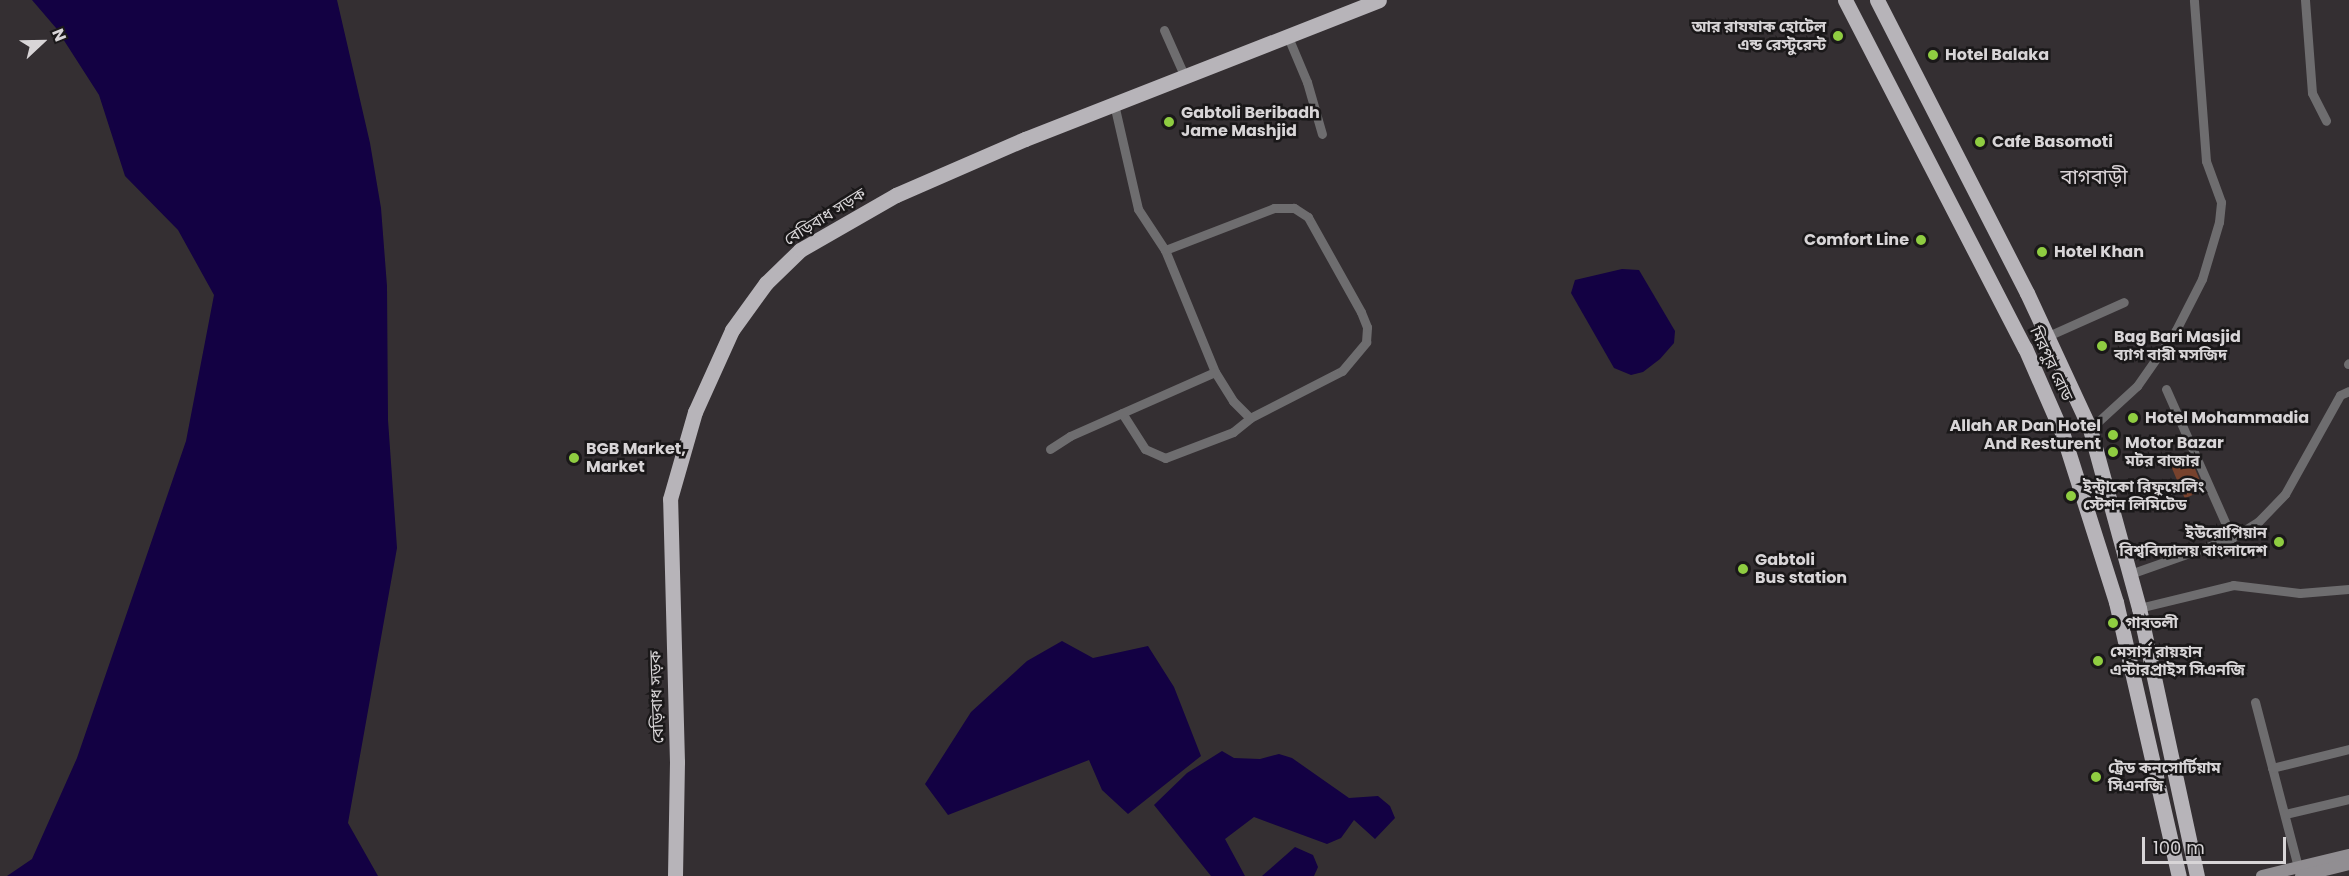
<!DOCTYPE html>
<html>
<head>
<meta charset="utf-8">
<style>
  body { margin:0 }
  #map { position:relative; width:2349px; height:876px; overflow:hidden; background:#342f32; font-family:Poppins,"Noto Sans Bengali",sans-serif }
  div>[style] { position:absolute }
  .green>* { inset:0; background:#78422d; transform-origin:0 0 }
  .water>* { inset:0; background:#130143 }
  .minor>* { height:9px; margin:-4.5px; padding:0 4.5px; transform-origin:4.5px; border-radius:4.5px; background:#6e6d6f }
  .secondary>* { height:12px; margin:-6px; padding:0 6px; transform-origin:6px; border-radius:6px; background:#918e92 }
  .trunk>* { height:15px; margin:-7.5px; padding:0 7.5px; transform-origin:7.5px; border-radius:7.5px; background:#b7b4b9 }
  .dots>* { width:16px; height:16px; translate:-50% -50%; box-sizing:border-box; border:3px solid #1a1819; border-radius:50% }
  span { translate:-50% -50%; white-space:nowrap; text-align:center; line-height:1.15; -webkit-text-stroke:5px #1a1819; paint-order:stroke }
  .poi-label { font-size:16px; color:#d8d5d7; font-weight:700 }
  .right { translate:-100% -50%; text-align:right }
  .left { translate:0 -50%; text-align:left }
  .street-label { font-size:16px; color:#d8d5d7 }
  .quarter-label { font-size:20px; color:#dbd4d8 }
  .north { position:absolute; left:12px; top:12px; width:60px; height:60px; -webkit-text-stroke:4px #1a1819; paint-order:stroke; rotate:68deg; font-size:16px; font-weight:700; line-height:24px; text-align:center; color:#d8d5d7 }
  .north::after { content:''; display:block; margin:auto; width:21px; height:27px; background:#d8d5d7; clip-path:polygon(50% 0,100% 100%,50% 72%,0 100%) }
  .scale { position:absolute; left:2142px; top:837px; width:144px; height:27px; box-sizing:border-box; border:3px solid #d8d5d7; border-top:0; padding-left:8px; font-size:18px; line-height:21px; white-space:nowrap; color:#d8d5d7; -webkit-text-stroke:4px #1a1819; paint-order:stroke }
</style>
</head>
<body>
<div id="map">
  <div class="green">
    <div style="left:2190px;top:457px;width:36px;height:21px;rotate:67deg"></div>
  </div>
  <div class="water">
    <div style="clip-path:polygon(32px 0,337px 0,370px 143px,381px 208px,387px 286px,388px 420px,397px 548px,348px 823px,378px 876px,7px 876px,32px 859px,77px 758px,186px 441px,214px 295px,178px 230px,125px 176px,99px 95px,56px 28px)"></div>
    <div style="clip-path:polygon(1622px 269px,1639px 270px,1675px 331px,1674px 343px,1660px 359px,1643px 372px,1631px 375px,1614px 368px,1571px 293px,1575px 280px)"></div>
    <div style="clip-path:polygon(1062px 641px,1093px 658px,1148px 646px,1174px 687px,1201px 756px,1128px 814px,1102px 790px,1089px 760px,948px 815px,925px 784px,971px 712px,1027px 661px)"></div>
    <div style="clip-path:polygon(1222px 751px,1234px 758px,1260px 759px,1279px 754px,1292px 758px,1349px 798px,1378px 796px,1390px 806px,1395px 818px,1375px 839px,1354px 820px,1341px 838px,1327px 844px,1254px 817px,1225px 839px,1245px 876px,1211px 876px,1154px 805px,1187px 773px)"></div>
    <div style="clip-path:polygon(1295px 847px,1313px 855px,1318px 867px,1314px 876px,1262px 876px)"></div>
  </div>
  <div class="minor">
    <div style="left:2305px;top:0;width:93px;rotate:85.7deg"></div>
    <div style="left:2312px;top:93px;width:31px;rotate:63deg"></div>
    <div style="left:1164px;top:30px;width:49px;rotate:66deg"></div>
    <div style="left:1288px;top:37px;width:49px;rotate:67.1deg"></div>
    <div style="left:1307px;top:82px;width:54px;rotate:73.9deg"></div>
    <div style="left:1114px;top:104px;width:108px;rotate:77.1deg"></div>
    <div style="left:1138px;top:209px;width:49px;rotate:56.6deg"></div>
    <div style="left:1165px;top:250px;width:132px;rotate:67.7deg"></div>
    <div style="left:1215px;top:372px;width:34px;rotate:58deg"></div>
    <div style="left:1233px;top:401px;width:24px;rotate:45deg"></div>
    <div style="left:2048px;top:336px;width:83px;rotate:-24.1deg"></div>
    <div style="left:2348px;top:364px;width:1px;rotate:-45deg"></div>
    <div style="left:2166px;top:389px;width:163px;rotate:66.1deg"></div>
    <div style="left:1122px;top:413px;width:43px;rotate:57.4deg"></div>
    <div style="left:1145px;top:449px;width:22px;rotate:24deg"></div>
    <div style="left:1165px;top:458px;width:73px;rotate:-20.9deg"></div>
    <div style="left:1233px;top:432px;width:22px;rotate:-39deg"></div>
    <div style="left:1250px;top:418px;width:103px;rotate:-27.1deg"></div>
    <div style="left:1342px;top:371px;width:38px;rotate:-50deg"></div>
    <div style="left:1366px;top:342px;width:15px;rotate:-86deg"></div>
    <div style="left:1367px;top:327px;width:16px;rotate:-112deg"></div>
    <div style="left:1361px;top:312px;width:109px;rotate:-119.2deg"></div>
    <div style="left:1308px;top:217px;width:17px;rotate:-147deg"></div>
    <div style="left:1294px;top:208px;width:20px;rotate:180deg"></div>
    <div style="left:1274px;top:208px;width:117px;rotate:158.9deg"></div>
    <div style="left:2090px;top:429px;width:64px;rotate:-42.5deg"></div>
    <div style="left:2137px;top:386px;width:68px;rotate:-55.1deg"></div>
    <div style="left:2176px;top:330px;width:57px;rotate:-63deg"></div>
    <div style="left:2202px;top:279px;width:59px;rotate:-73.4deg"></div>
    <div style="left:2219px;top:222px;width:20px;rotate:-84deg"></div>
    <div style="left:2221px;top:202px;width:44px;rotate:-110.1deg"></div>
    <div style="left:2206px;top:161px;width:161px;rotate:-94.3deg"></div>
    <div style="left:1050px;top:449px;width:24px;rotate:-33deg"></div>
    <div style="left:1070px;top:436px;width:158px;rotate:-23.8deg"></div>
    <div style="left:2130px;top:574px;width:108px;rotate:-19.4deg"></div>
    <div style="left:2232px;top:538px;width:31px;rotate:-32deg"></div>
    <div style="left:2258px;top:522px;width:39px;rotate:-46deg"></div>
    <div style="left:2285px;top:494px;width:113px;rotate:-60.9deg"></div>
    <div style="left:2340px;top:395px;width:10px;rotate:-24deg"></div>
    <div style="left:2139px;top:608px;width:97px;rotate:-13.7deg"></div>
    <div style="left:2233px;top:585px;width:67px;rotate:6.8deg"></div>
    <div style="left:2300px;top:593px;width:49px;rotate:-4.7deg"></div>
    <div style="left:2255px;top:702px;width:171px;rotate:75.4deg"></div>
    <div style="left:2272px;top:768px;width:79px;rotate:-13.9deg"></div>
    <div style="left:2285px;top:814px;width:66px;rotate:-13.2deg"></div>
  </div>
  <div class="secondary">
    <div style="left:2262px;top:876px;width:89px;rotate:-13.6deg"></div>
    <div style="left:2301px;top:876px;width:49px;rotate:-14deg"></div>
  </div>
  <div class="trunk">
    <div style="left:1845px;top:0;width:392px;rotate:62.7deg"></div>
    <div style="left:2025px;top:348px;width:95px;rotate:66.4deg"></div>
    <div style="left:2063px;top:435px;width:175px;rotate:72.4deg"></div>
    <div style="left:2116px;top:602px;width:281px;rotate:77.1deg"></div>
    <div style="left:1877px;top:0;width:329px;rotate:62.9deg"></div>
    <div style="left:2027px;top:293px;width:150px;rotate:65.1deg"></div>
    <div style="left:2090px;top:429px;width:186px;rotate:74.7deg"></div>
    <div style="left:2139px;top:608px;width:274px;rotate:77.8deg"></div>
    <div style="left:675px;top:876px;width:114px;rotate:-89deg"></div>
    <div style="left:677px;top:762px;width:263px;rotate:-91.5deg"></div>
    <div style="left:670px;top:499px;width:91px;rotate:-74deg"></div>
    <div style="left:695px;top:412px;width:90px;rotate:-65.7deg"></div>
    <div style="left:732px;top:330px;width:58px;rotate:-54.1deg"></div>
    <div style="left:766px;top:283px;width:47px;rotate:-44.1deg"></div>
    <div style="left:800px;top:250px;width:111px;rotate:-29.8deg"></div>
    <div style="left:896px;top:195px;width:141px;rotate:-23.5deg"></div>
    <div style="left:1025px;top:139px;width:380px;rotate:-21.4deg"></div>
  </div>
  <div class="dots">
    <div style="left:1838px;top:36px;background:#8fcd41"></div>
    <div style="left:1933px;top:55px;background:#8fcd41"></div>
    <div style="left:1169px;top:122px;background:#8fcd41"></div>
    <div style="left:1980px;top:142px;background:#8fcd41"></div>
    <div style="left:1921px;top:240px;background:#8fcd41"></div>
    <div style="left:2042px;top:252px;background:#8fcd41"></div>
    <div style="left:2102px;top:346px;background:#8fcd41"></div>
    <div style="left:2133px;top:418px;background:#8fcd41"></div>
    <div style="left:2113px;top:435px;background:#8fcd41"></div>
    <div style="left:2113px;top:452px;background:#8fcd41"></div>
    <div style="left:574px;top:458px;background:#8fcd41"></div>
    <div style="left:2071px;top:496px;background:#8fcd41"></div>
    <div style="left:2279px;top:542px;background:#8fcd41"></div>
    <div style="left:1743px;top:569px;background:#8fcd41"></div>
    <div style="left:2113px;top:623px;background:#8fcd41"></div>
    <div style="left:2098px;top:661px;background:#8fcd41"></div>
    <div style="left:2096px;top:777px;background:#8fcd41"></div>
  </div>
  <div class="poi-label">
    <span class="right" style="left:1826px;top:36px">আর রাযযাক হোটেল<br>এন্ড রেস্টুরেন্ট</span>
    <span class="left" style="left:1945px;top:55px">Hotel Balaka</span>
    <span class="left" style="left:1181px;top:122px">Gabtoli Beribadh<br>Jame Mashjid</span>
    <span class="left" style="left:1992px;top:142px">Cafe Basomoti</span>
    <span class="right" style="left:1909px;top:240px">Comfort Line</span>
    <span class="left" style="left:2054px;top:252px">Hotel Khan</span>
    <span class="left" style="left:2114px;top:346px">Bag Bari Masjid<br>ব্যাগ বারী মসজিদ</span>
    <span class="left" style="left:2145px;top:418px">Hotel Mohammadia</span>
    <span class="right" style="left:2101px;top:435px">Allah AR Dan Hotel<br>And Resturent</span>
    <span class="left" style="left:2125px;top:452px">Motor Bazar<br>মটর বাজার</span>
    <span class="left" style="left:586px;top:458px">BGB Market,<br>Market</span>
    <span class="left" style="left:2083px;top:496px">ইন্ট্রাকো রিফুয়েলিং<br>স্টেশন লিমিটেড</span>
    <span class="right" style="left:2267px;top:542px">ইউরোপিয়ান<br>বিশ্ববিদ্যালয় বাংলাদেশ</span>
    <span class="left" style="left:1755px;top:569px">Gabtoli<br>Bus station</span>
    <span class="left" style="left:2125px;top:623px">গাবতলী</span>
    <span class="left" style="left:2110px;top:661px">মেসার্স রায়হান<br>এন্টারপ্রাইস সিএনজি</span>
    <span class="left" style="left:2108px;top:777px">ট্রেড কনসোর্টিয়াম<br>সিএনজি</span>
  </div>
  <div class="street-label">
    <span style="left:825px;top:217px;rotate:-32deg">বেড়িবাধ সড়ক</span>
    <span style="left:2051px;top:364px;rotate:65deg">মিরপুর রোড</span>
    <span style="left:657px;top:697px;rotate:-92deg">বেড়িবাধ সড়ক</span>
  </div>
  <div class="quarter-label">
    <span style="left:2094px;top:177px">বাগবাড়ী</span>
  </div>
  <div class="north">N</div>
  <div class="scale">100 m</div>
</div>
</body>
</html>
